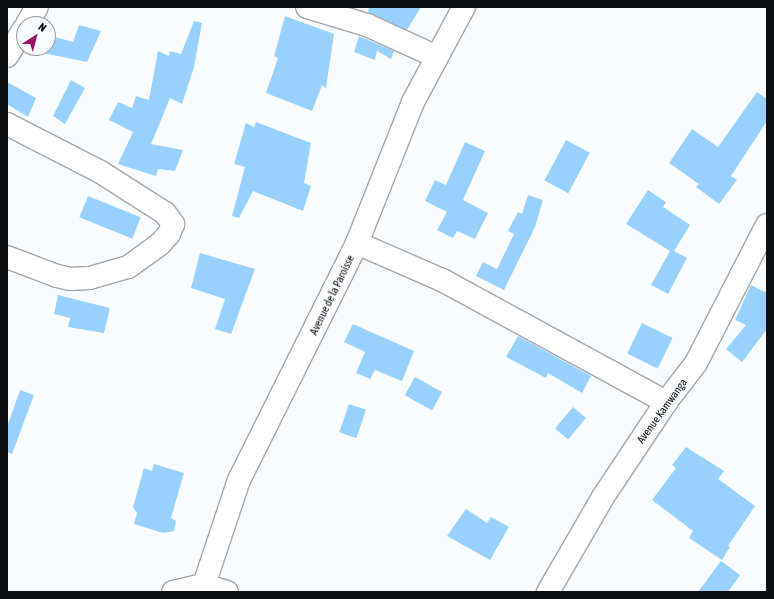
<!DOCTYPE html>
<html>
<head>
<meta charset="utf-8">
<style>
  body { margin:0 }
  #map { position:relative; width:774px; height:599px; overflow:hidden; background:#f9fcfe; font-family:"Asap Condensed",sans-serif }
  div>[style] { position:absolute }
  .building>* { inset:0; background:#99d1fe; transform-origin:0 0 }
  .roads { filter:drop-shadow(1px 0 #a2a7ab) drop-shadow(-1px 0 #a2a7ab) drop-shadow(0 1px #a2a7ab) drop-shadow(0 -1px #a2a7ab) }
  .minor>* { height:22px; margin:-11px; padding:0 11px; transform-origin:11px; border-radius:11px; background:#fff }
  span { translate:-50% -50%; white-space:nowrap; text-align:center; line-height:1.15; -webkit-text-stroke:4px #f9fcfe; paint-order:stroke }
  .street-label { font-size:11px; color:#0c0e0f }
  .frame { position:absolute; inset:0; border:8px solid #0c0e0f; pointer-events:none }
  .north { position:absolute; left:16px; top:16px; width:40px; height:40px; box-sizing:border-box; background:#f9fcfe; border:1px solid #9a9d9e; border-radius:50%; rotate:36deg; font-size:11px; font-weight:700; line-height:16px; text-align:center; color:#0c0e0f }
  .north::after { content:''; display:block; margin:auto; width:14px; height:18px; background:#9a1366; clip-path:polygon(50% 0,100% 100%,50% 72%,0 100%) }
</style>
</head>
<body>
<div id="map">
  <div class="building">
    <div style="clip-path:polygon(369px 7px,421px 7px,407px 30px,368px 12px)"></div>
    <div style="clip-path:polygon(285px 16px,334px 34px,326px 88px,322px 85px,312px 111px,266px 93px,278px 58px,274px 56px)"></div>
    <div style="clip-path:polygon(194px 21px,202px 23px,194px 67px,182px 104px,170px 98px,151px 144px,183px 150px,175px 171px,158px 169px,156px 176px,118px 164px,133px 132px,109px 120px,118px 102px,132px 108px,136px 96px,149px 100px,158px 51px,169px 56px,170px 51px,181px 54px)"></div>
    <div style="clip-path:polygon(79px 25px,101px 31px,87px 62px,43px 53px,44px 48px,48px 48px,48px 35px,73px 42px)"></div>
    <div style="clip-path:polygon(359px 36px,394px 51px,391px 59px,377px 51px,375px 60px,354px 52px)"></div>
    <div style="clip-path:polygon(71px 80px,85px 88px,65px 124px,53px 116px)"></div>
    <div style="clip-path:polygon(7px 82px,36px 98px,28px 117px,7px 104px)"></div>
    <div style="clip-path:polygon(757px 92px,767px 99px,767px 121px,731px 176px,737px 180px,719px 204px,696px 187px,699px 184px,669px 163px,692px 129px,718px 147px)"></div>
    <div style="clip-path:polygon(256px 122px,311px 143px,304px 183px,311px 186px,303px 211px,253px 191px,239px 218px,232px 216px,245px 167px,234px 164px,246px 123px,254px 127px)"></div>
    <div style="left:566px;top:140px;width:27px;height:46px;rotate:28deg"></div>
    <div style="clip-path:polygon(465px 142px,485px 151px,463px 200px,488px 213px,475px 239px,457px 231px,453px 238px,437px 230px,447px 212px,425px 201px,435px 180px,446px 185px)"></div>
    <div style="clip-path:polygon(648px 190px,666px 202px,663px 207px,690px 225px,674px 251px,687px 258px,668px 294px,651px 285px,670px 251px,626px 224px)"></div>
    <div style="clip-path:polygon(528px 195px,543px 200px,535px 227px,504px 290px,476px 276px,483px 262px,497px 269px,514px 234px,508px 231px,518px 212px,522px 214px)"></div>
    <div style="left:88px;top:196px;width:57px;height:23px;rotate:22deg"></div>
    <div style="clip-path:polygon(200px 253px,255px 269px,231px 334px,215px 329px,225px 299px,191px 288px)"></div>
    <div style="clip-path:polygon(751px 285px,767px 293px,767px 329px,742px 362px,726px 349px,746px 325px,735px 320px)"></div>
    <div style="clip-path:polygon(58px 295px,110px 308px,104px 333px,68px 327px,70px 318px,54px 314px)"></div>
    <div style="left:642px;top:323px;width:34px;height:34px;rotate:26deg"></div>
    <div style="clip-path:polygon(353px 324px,414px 351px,402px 381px,375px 370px,370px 379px,356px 373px,365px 352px,344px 342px)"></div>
    <div style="clip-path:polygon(518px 336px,591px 376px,582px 393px,548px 373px,546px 378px,506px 357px)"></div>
    <div style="left:415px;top:377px;width:31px;height:21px;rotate:29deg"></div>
    <div style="clip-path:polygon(20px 390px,34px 395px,12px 454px,7px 452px,7px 427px)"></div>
    <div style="left:349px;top:404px;width:18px;height:30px;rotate:19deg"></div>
    <div style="left:573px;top:407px;width:17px;height:28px;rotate:40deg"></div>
    <div style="clip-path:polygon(686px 447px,724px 471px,718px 479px,755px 506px,728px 546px,730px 547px,722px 560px,689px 538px,693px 531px,652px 500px,676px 468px,672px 465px)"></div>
    <div style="clip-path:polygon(154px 464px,184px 473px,171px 518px,176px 521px,174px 531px,163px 533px,134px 524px,137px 513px,133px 507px,144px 468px,152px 471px)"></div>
    <div style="clip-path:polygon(466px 509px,487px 523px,491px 517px,509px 527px,490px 560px,447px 536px)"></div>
    <div style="clip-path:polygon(721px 561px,740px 575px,728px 592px,698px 592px)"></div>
  </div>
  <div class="roads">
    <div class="minor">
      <div style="left:307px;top:7px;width:63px;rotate:16.7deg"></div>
      <div style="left:367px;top:25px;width:77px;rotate:24.6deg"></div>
      <div style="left:27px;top:24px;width:20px;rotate:-60deg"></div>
      <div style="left:7px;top:56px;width:32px;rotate:-58deg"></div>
      <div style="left:7px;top:124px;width:103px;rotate:27.1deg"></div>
      <div style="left:99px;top:171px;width:78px;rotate:32.5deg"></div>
      <div style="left:165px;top:213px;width:14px;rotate:54deg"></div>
      <div style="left:173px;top:224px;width:11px;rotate:112deg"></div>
      <div style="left:169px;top:234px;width:13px;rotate:132deg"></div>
      <div style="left:160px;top:244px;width:39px;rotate:144deg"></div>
      <div style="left:128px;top:267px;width:40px;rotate:164deg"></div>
      <div style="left:90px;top:278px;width:20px;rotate:177deg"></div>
      <div style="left:70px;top:279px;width:13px;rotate:-167deg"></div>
      <div style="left:57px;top:276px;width:53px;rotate:-159.2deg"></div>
      <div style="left:357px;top:243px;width:95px;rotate:23.6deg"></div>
      <div style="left:444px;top:281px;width:253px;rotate:28.6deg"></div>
      <div style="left:204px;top:585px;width:111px;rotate:-71.6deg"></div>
      <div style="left:239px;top:480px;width:265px;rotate:-63.5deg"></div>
      <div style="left:357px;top:243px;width:152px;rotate:-68.3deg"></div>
      <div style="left:413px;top:102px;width:108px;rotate:-61.8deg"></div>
      <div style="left:173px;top:592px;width:32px;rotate:-13deg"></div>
      <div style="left:204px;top:585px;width:24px;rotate:17deg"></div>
      <div style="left:548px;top:592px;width:110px;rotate:-59.9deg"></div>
      <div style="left:603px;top:497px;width:114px;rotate:-56.4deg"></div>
      <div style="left:666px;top:402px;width:49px;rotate:-52.4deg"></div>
      <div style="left:696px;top:363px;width:155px;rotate:-62.8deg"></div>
    </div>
  </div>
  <div class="street-label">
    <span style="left:332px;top:295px;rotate:-64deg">Avenue de la Paroisse</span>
    <span style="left:662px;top:411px;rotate:-54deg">Avenue Kamwanga</span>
  </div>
  <div class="frame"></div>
  <div class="north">N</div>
</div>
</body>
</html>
